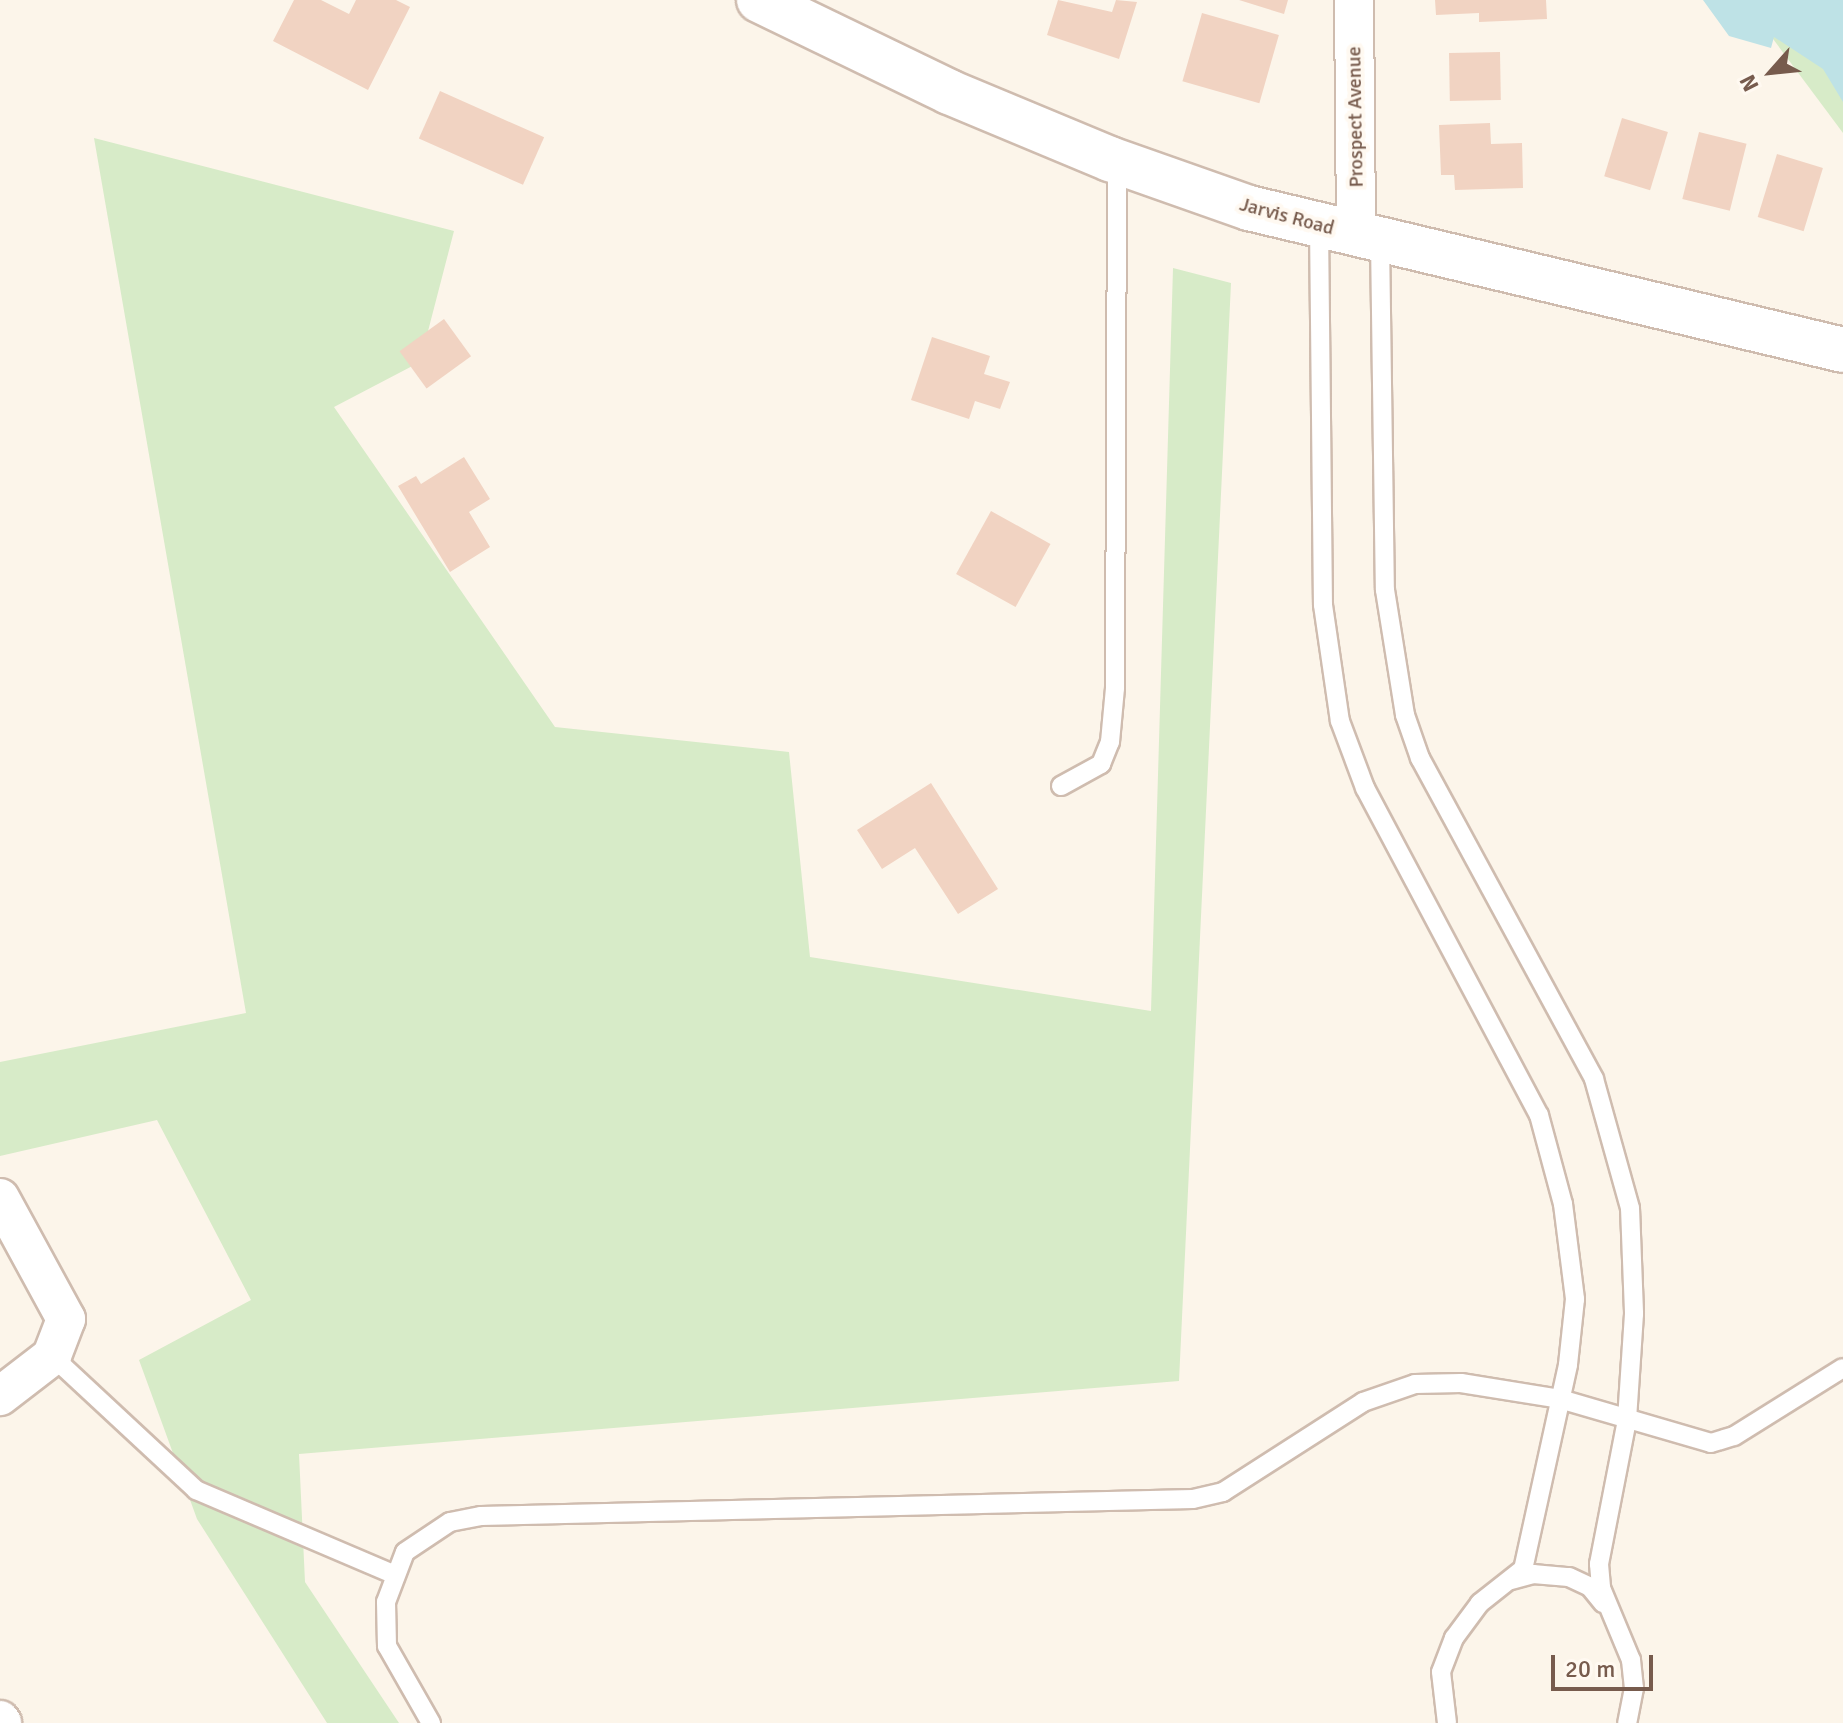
<!DOCTYPE html>
<html>
<head>
<meta charset="utf-8">
<style>
  body { margin:0 }
  #map { position:relative; width:1843px; height:1723px; overflow:hidden; background:#fcf5ea; font-family:Signika,sans-serif }
  div>[style] { position:absolute }
  .green>* { inset:0; background:#d7ebc8 }
  .water>* { inset:0; background:#bee2e6 }
  .building>* { inset:0; background:#f1d3c2; transform-origin:0 0 }
  .roads { filter:drop-shadow(2px 0 #cfbcaf) drop-shadow(-2px 0 #cfbcaf) drop-shadow(0 2px #cfbcaf) drop-shadow(0 -2px #cfbcaf) }
  .lane>* { height:18px; margin:-9px; padding:0 9px; transform-origin:9px; border-radius:9px; background:#fff }
  .street>* { height:38px; margin:-19px; padding:0 19px; transform-origin:19px; border-radius:19px; background:#fff }
  .secondary>* { height:44px; margin:-22px; padding:0 22px; transform-origin:22px; border-radius:22px; background:#fff }
  span { translate:-50% -50%; white-space:nowrap; text-align:center; line-height:1.15; -webkit-text-stroke:8px #fff9f1; paint-order:stroke }
  .street-label { font-size:20px; color:#775b4d }
  .north { position:absolute; left:1731px; top:32px; width:80px; height:80px; -webkit-text-stroke:6px #fff9f1; paint-order:stroke; rotate:243deg; font-size:22px; font-weight:700; line-height:32px; text-align:center; color:#775b4d }
  .north::after { content:''; display:block; margin:auto; width:28px; height:36px; background:#775b4d; clip-path:polygon(50% 0,100% 100%,50% 72%,0 100%) }
  .scale { position:absolute; left:1551px; top:1655px; width:102px; height:36px; box-sizing:border-box; border:4px solid #775b4d; border-top:0; padding-left:10px; font-size:24px; line-height:28px; white-space:nowrap; color:#775b4d; -webkit-text-stroke:6px #fff9f1; paint-order:stroke }
</style>
</head>
<body>
<div id="map">
  <div class="green">
    <div style="clip-path:polygon(1744px 0,1843px 0,1843px 133px)"></div>
    <div style="clip-path:polygon(94px 138px,454px 231px,420px 362px,334px 407px,555px 727px,789px 752px,810px 957px,1151px 1011px,1173px 268px,1231px 283px,1179px 1381px,299px 1454px,305px 1582px,399px 1723px,327px 1723px,197px 1519px,139px 1360px,251px 1300px,157px 1120px,0 1156px,0 1062px,246px 1013px)"></div>
  </div>
  <div class="water">
    <div style="clip-path:polygon(1703px 0,1843px 0,1843px 102px,1823px 69px,1774px 37px,1771px 48px,1729px 36px)"></div>
  </div>
  <div class="building">
    <div style="clip-path:polygon(294px 0,321px 0,349px 14px,356px 0,396px 0,410px 7px,368px 90px,273px 41px)"></div>
    <div style="clip-path:polygon(1058px 0,1112px 12px,1116px 0,1137px 2px,1119px 59px,1047px 35px)"></div>
    <div style="clip-path:polygon(1239px 0,1288px 0,1284px 14px)"></div>
    <div style="clip-path:polygon(1435px 0,1546px 0,1547px 19px,1479px 22px,1479px 13px,1436px 15px)"></div>
    <div style="left:1202px;top:13px;width:80px;height:71px;rotate:16deg"></div>
    <div style="left:1500px;top:52px;width:48px;height:51px;rotate:89deg"></div>
    <div style="left:440px;top:91px;width:114px;height:52px;rotate:24deg"></div>
    <div style="left:1622px;top:118px;width:48px;height:61px;rotate:17deg"></div>
    <div style="clip-path:polygon(1490px 123px,1491px 144px,1522px 143px,1523px 188px,1455px 190px,1454px 175px,1441px 175px,1439px 125px)"></div>
    <div style="left:1699px;top:132px;width:49px;height:69px;rotate:14deg"></div>
    <div style="left:1777px;top:154px;width:48px;height:66px;rotate:17deg"></div>
    <div style="left:444px;top:319px;width:46px;height:55px;rotate:54deg"></div>
    <div style="clip-path:polygon(932px 337px,990px 356px,984px 374px,1010px 382px,1000px 409px,975px 401px,969px 419px,911px 400px)"></div>
    <div style="clip-path:polygon(464px 457px,490px 499px,469px 512px,490px 547px,450px 572px,398px 486px,416px 476px,421px 484px)"></div>
    <div style="left:991px;top:511px;width:68px;height:72px;rotate:29deg"></div>
    <div style="clip-path:polygon(931px 783px,998px 889px,958px 914px,915px 848px,882px 869px,857px 830px)"></div>
  </div>
  <div class="roads">
    <div class="lane">
      <div style="left:1319px;top:225px;width:380px;rotate:89.4deg"></div>
      <div style="left:1323px;top:605px;width:117px;rotate:81.7deg"></div>
      <div style="left:1340px;top:721px;width:72px;rotate:69.5deg"></div>
      <div style="left:1365px;top:788px;width:370px;rotate:62deg"></div>
      <div style="left:1539px;top:1115px;width:92px;rotate:74.9deg"></div>
      <div style="left:1563px;top:1204px;width:96px;rotate:82.8deg"></div>
      <div style="left:1575px;top:1299px;width:66px;rotate:96.1deg"></div>
      <div style="left:1568px;top:1365px;width:209px;rotate:102.4deg"></div>
      <div style="left:1523px;top:1569px;width:55px;rotate:141.7deg"></div>
      <div style="left:1480px;top:1603px;width:44px;rotate:126.6deg"></div>
      <div style="left:1454px;top:1638px;width:36px;rotate:111deg"></div>
      <div style="left:1441px;top:1672px;width:51px;rotate:83.3deg"></div>
      <div style="left:1380px;top:240px;width:350px;rotate:89.2deg"></div>
      <div style="left:1385px;top:590px;width:127px;rotate:80.9deg"></div>
      <div style="left:1405px;top:715px;width:46px;rotate:70.8deg"></div>
      <div style="left:1420px;top:758px;width:365px;rotate:61.5deg"></div>
      <div style="left:1594px;top:1079px;width:134px;rotate:74.4deg"></div>
      <div style="left:1630px;top:1208px;width:106px;rotate:87.8deg"></div>
      <div style="left:1634px;top:1314px;width:106px;rotate:93.8deg"></div>
      <div style="left:1627px;top:1420px;width:147px;rotate:101deg"></div>
      <div style="left:1599px;top:1564px;width:24px;rotate:85deg"></div>
      <div style="left:1601px;top:1588px;width:78px;rotate:67.4deg"></div>
      <div style="left:1631px;top:1660px;width:28px;rotate:84deg"></div>
      <div style="left:1634px;top:1688px;width:36px;rotate:101deg"></div>
      <div style="left:1061px;top:786px;width:46px;rotate:-28.8deg"></div>
      <div style="left:1101px;top:764px;width:24px;rotate:-68deg"></div>
      <div style="left:1110px;top:742px;width:54px;rotate:-84.7deg"></div>
      <div style="left:1115px;top:688px;width:526px;rotate:-89.78deg"></div>
      <div style="left:52px;top:1356px;width:197px;rotate:42.9deg"></div>
      <div style="left:196px;top:1490px;width:216px;rotate:23.1deg"></div>
      <div style="left:1511px;top:1580px;width:23px;rotate:-15deg"></div>
      <div style="left:1533px;top:1574px;width:36px;rotate:5deg"></div>
      <div style="left:1569px;top:1577px;width:23px;rotate:25deg"></div>
      <div style="left:1590px;top:1587px;width:21px;rotate:51deg"></div>
      <div style="left:431px;top:1723px;width:89px;rotate:-119.7deg"></div>
      <div style="left:387px;top:1646px;width:44px;rotate:-91.3deg"></div>
      <div style="left:386px;top:1602px;width:53px;rotate:-69.2deg"></div>
      <div style="left:405px;top:1552px;width:54px;rotate:-33.7deg"></div>
      <div style="left:450px;top:1522px;width:32px;rotate:-11deg"></div>
      <div style="left:481px;top:1516px;width:712px;rotate:-1.37deg"></div>
      <div style="left:1193px;top:1499px;width:31px;rotate:-13deg"></div>
      <div style="left:1223px;top:1492px;width:166px;rotate:-32.7deg"></div>
      <div style="left:1363px;top:1402px;width:55px;rotate:-19.1deg"></div>
      <div style="left:1415px;top:1384px;width:46px;rotate:-1.2deg"></div>
      <div style="left:1461px;top:1383px;width:100px;rotate:9.2deg"></div>
      <div style="left:1560px;top:1399px;width:157px;rotate:16.2deg"></div>
      <div style="left:1711px;top:1443px;width:24px;rotate:-17deg"></div>
      <div style="left:1734px;top:1436px;width:128px;rotate:-32deg"></div>
    </div>
    <div class="street">
      <div style="left:1354px;top:0;width:234px;rotate:89.5deg"></div>
      <div style="left:0;top:1198px;width:138px;rotate:61.4deg"></div>
      <div style="left:66px;top:1319px;width:40px;rotate:111deg"></div>
      <div style="left:52px;top:1356px;width:66px;rotate:142.4deg"></div>
      <div style="left:0;top:1720px;width:4px;rotate:56deg"></div>
    </div>
    <div class="secondary">
      <div style="left:759px;top:0;width:211px;rotate:25.8deg"></div>
      <div style="left:949px;top:92px;width:174px;rotate:22.6deg"></div>
      <div style="left:1110px;top:159px;width:147px;rotate:19.4deg"></div>
      <div style="left:1249px;top:208px;width:611px;rotate:13.44deg"></div>
    </div>
  </div>
  <div class="street-label">
    <span style="left:1355px;top:117px;rotate:-91deg">Prospect Avenue</span>
    <span style="left:1287px;top:216px;rotate:15deg">Jarvis Road</span>
  </div>
  <div class="north">N</div>
  <div class="scale">20 m</div>
</div>
</body>
</html>
